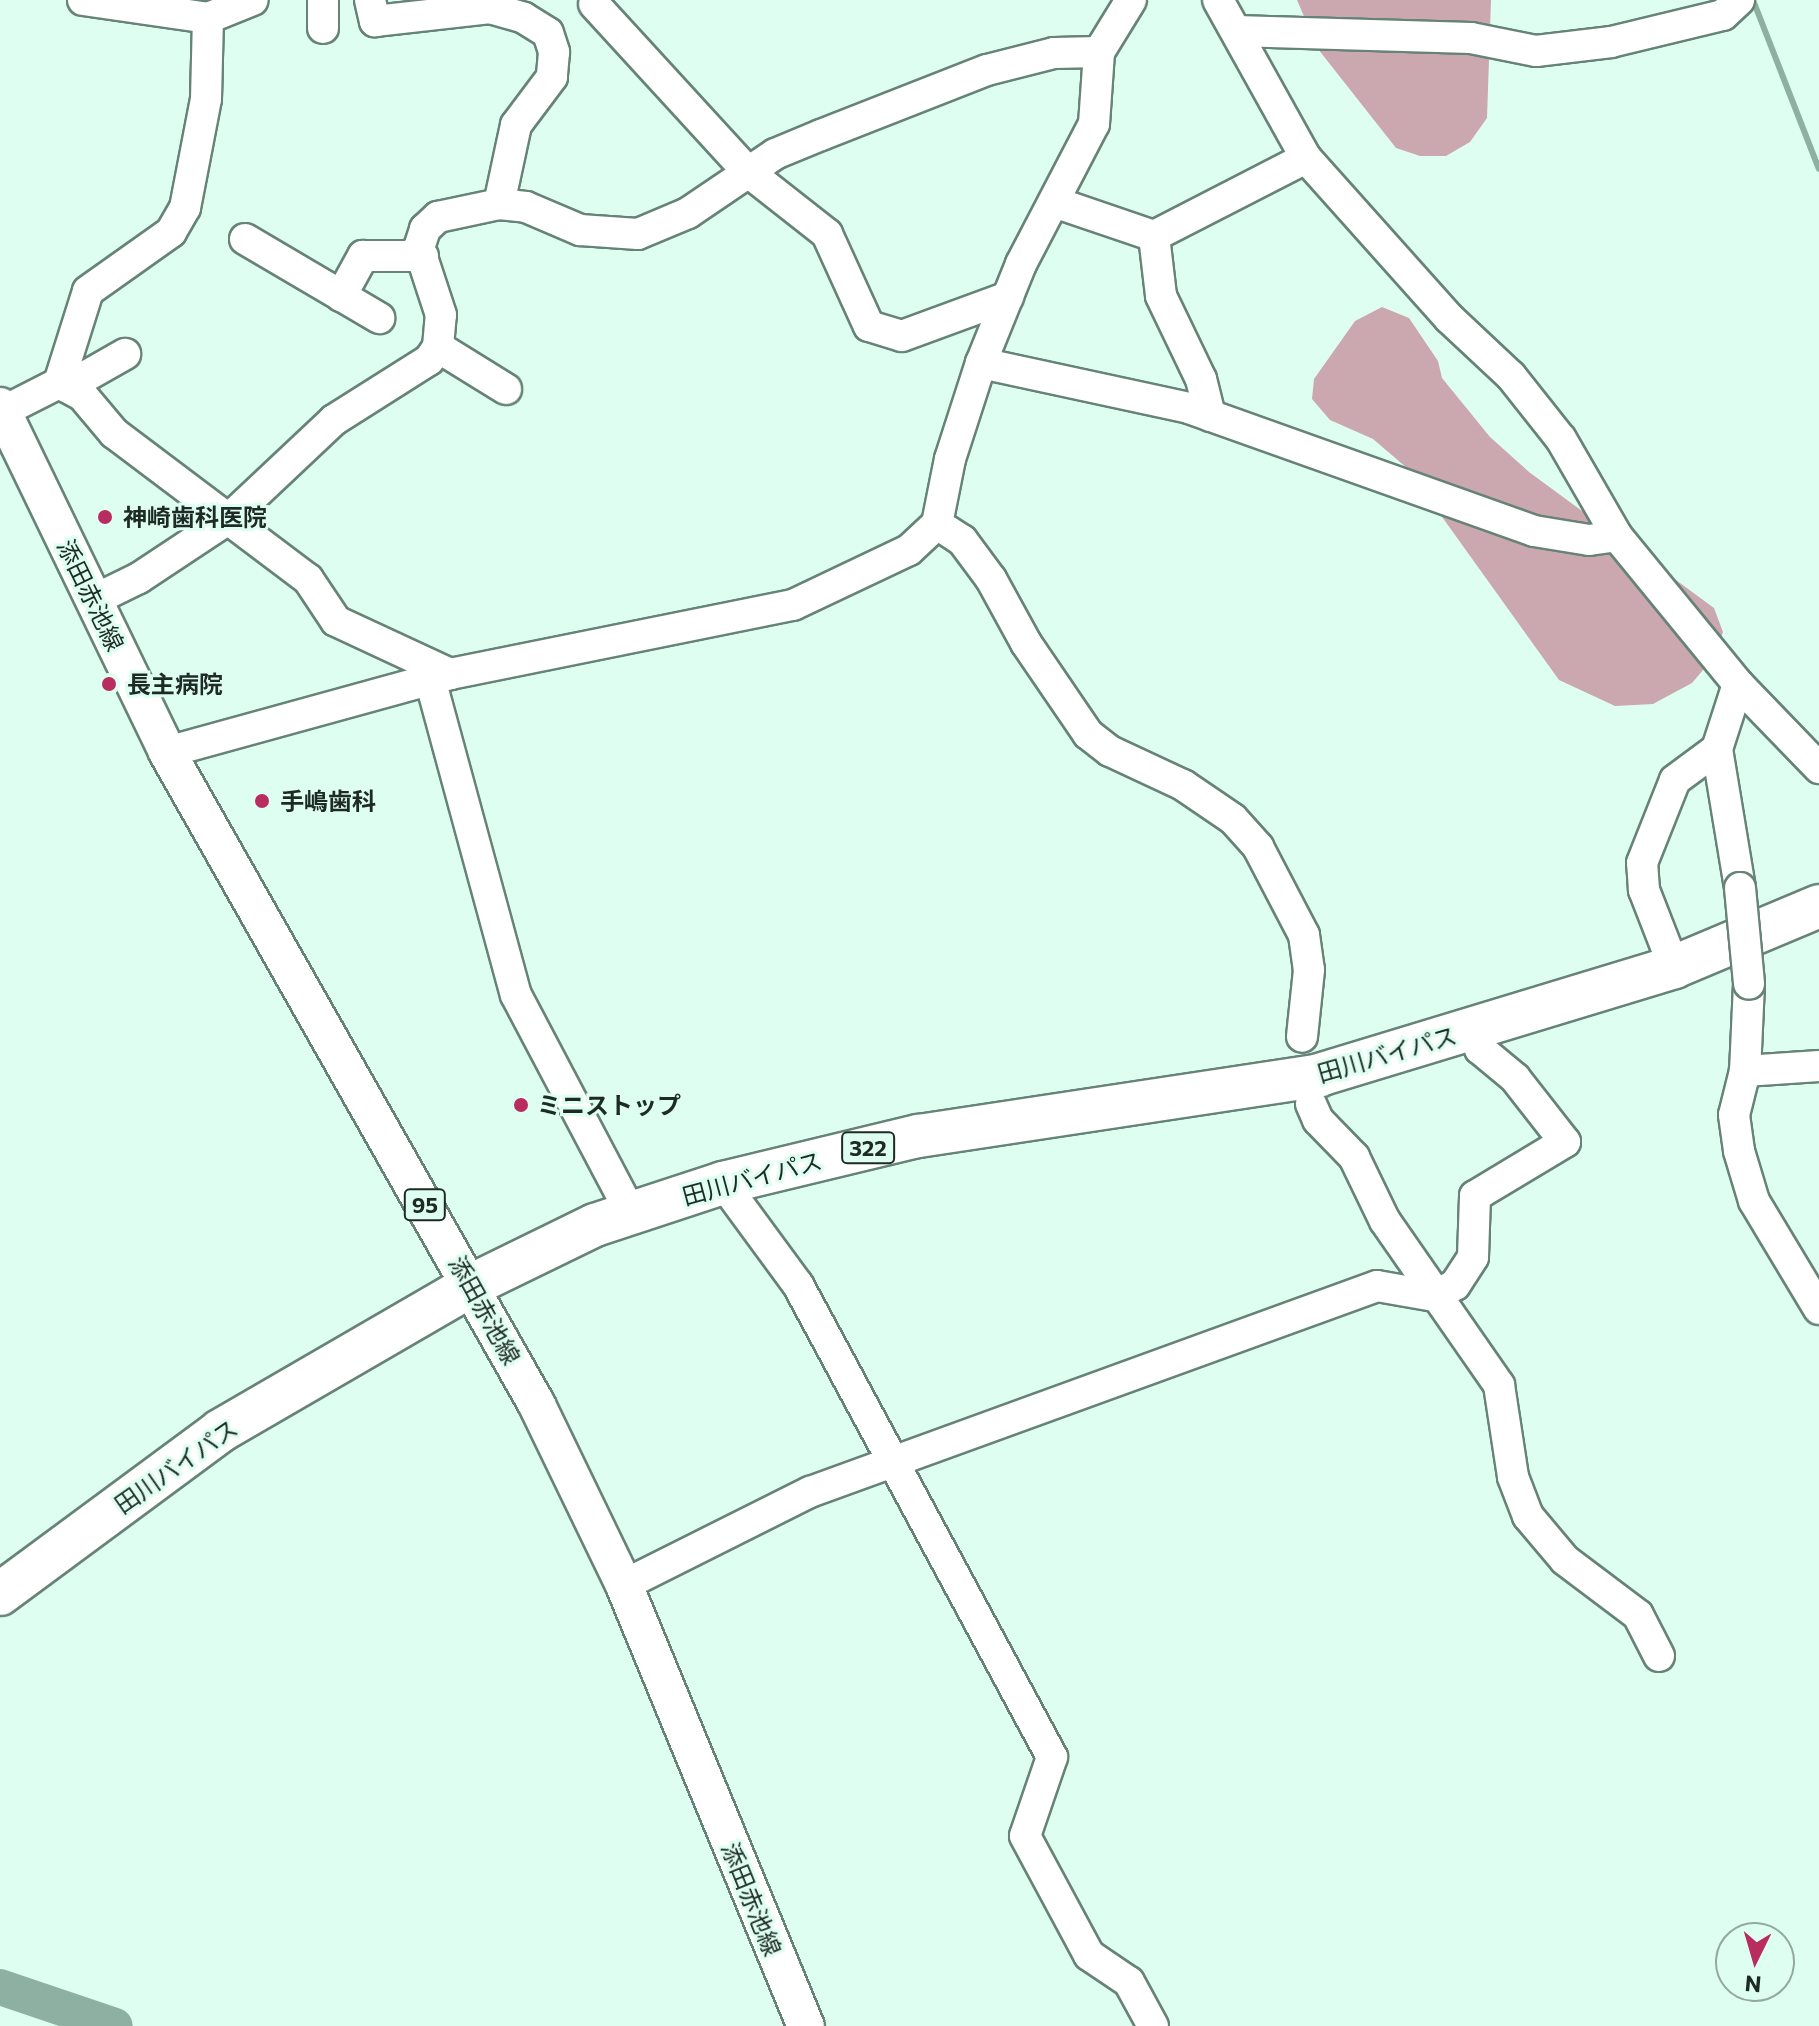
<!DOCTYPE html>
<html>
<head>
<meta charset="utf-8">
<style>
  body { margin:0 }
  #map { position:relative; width:1819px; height:2026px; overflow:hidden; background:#dffef2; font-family:Commissioner,"Noto Sans JP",sans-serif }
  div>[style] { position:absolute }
  .forest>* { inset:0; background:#cba7af }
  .stream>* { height:6px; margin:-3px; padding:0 3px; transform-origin:3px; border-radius:3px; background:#8db0a2 }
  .river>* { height:36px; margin:-18px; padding:0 18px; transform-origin:18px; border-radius:18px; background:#8db0a2 }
  .roads { filter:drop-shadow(2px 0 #678378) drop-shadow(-2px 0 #678378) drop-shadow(0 2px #678378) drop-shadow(0 -2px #678378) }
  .minor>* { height:30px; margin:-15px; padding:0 15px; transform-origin:15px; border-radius:15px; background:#fff }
  .major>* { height:36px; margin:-18px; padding:0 18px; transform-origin:18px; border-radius:18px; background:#fff }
  .highway>* { height:42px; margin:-21px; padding:0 21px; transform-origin:21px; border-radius:21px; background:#fff }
  .bridges { filter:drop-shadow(2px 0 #678378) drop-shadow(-2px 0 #678378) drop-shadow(0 2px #678378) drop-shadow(0 -2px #678378) }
  .minor-bridge>* { height:30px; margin:-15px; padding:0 15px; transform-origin:15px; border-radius:15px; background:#fff }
  .dots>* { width:22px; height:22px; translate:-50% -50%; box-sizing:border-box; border:4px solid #dffef2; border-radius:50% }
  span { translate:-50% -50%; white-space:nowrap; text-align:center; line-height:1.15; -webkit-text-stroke:6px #dffef2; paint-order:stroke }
  .shield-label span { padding:2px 6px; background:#dffef2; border:2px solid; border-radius:6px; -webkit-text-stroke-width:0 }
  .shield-label { font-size:22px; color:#1e2a26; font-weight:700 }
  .poi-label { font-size:24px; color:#1e2a26; font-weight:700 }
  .left { translate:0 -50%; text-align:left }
  .street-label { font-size:24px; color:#1e2a26 }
  .north { position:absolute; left:1715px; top:1922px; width:80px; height:80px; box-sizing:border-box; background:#dffef2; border:2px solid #92a9a0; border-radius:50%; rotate:185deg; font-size:22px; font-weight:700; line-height:32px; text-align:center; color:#1e2a26 }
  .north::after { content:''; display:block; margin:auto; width:28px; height:36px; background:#b92c60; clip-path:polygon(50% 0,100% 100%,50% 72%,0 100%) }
</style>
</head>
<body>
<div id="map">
  <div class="forest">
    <div style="clip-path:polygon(1297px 0,1491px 0,1487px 118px,1470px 142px,1446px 156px,1420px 156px,1396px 148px,1318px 49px)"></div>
    <div style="clip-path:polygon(1382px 307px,1409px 318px,1438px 361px,1442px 378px,1490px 437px,1529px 472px,1714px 608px,1723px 632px,1714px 657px,1692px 683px,1653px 704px,1615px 706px,1559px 680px,1407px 468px,1373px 439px,1330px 420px,1312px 399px,1314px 379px,1355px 321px)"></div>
  </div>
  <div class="stream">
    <div style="left:1753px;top:0;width:181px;rotate:68.7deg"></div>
  </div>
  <div class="river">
    <div style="left:0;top:1987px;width:121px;rotate:18.7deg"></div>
  </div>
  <div class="roads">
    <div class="minor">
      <div style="left:83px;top:0;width:126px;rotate:8.2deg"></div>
      <div style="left:208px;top:18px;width:48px;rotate:-21.8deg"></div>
      <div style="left:323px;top:0;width:28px;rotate:90deg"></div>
      <div style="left:370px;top:0;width:22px;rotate:77deg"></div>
      <div style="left:375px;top:21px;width:116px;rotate:-6.4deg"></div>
      <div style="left:490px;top:8px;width:35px;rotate:16deg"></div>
      <div style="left:524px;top:18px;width:28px;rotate:32deg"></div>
      <div style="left:548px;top:33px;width:20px;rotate:72deg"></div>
      <div style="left:554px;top:52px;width:25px;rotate:95deg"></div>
      <div style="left:552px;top:77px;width:60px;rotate:126.9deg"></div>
      <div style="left:516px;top:125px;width:81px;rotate:102.1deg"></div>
      <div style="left:1218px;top:0;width:181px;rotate:60.9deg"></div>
      <div style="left:1306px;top:158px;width:215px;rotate:48.2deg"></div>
      <div style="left:1449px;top:318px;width:85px;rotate:43.1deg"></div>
      <div style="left:1511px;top:376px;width:80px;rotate:51.6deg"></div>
      <div style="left:1561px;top:439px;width:112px;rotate:60deg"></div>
      <div style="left:1617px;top:536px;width:191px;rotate:50.7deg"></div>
      <div style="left:1738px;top:684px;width:117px;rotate:46deg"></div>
      <div style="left:594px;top:4px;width:226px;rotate:47.5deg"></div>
      <div style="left:747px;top:171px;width:102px;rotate:38.2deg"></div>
      <div style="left:827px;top:234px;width:101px;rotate:65.5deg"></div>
      <div style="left:869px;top:326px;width:34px;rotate:17deg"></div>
      <div style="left:902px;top:336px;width:113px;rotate:-20.2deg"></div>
      <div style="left:1236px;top:31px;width:235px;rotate:1.7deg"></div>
      <div style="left:1471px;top:38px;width:66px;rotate:11.3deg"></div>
      <div style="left:1536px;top:51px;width:76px;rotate:-6.8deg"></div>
      <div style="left:1611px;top:42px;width:115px;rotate:-13.6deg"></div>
      <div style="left:1723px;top:15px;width:22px;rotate:-43deg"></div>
      <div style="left:1057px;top:203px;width:102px;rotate:18.8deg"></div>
      <div style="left:1154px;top:236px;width:171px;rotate:-27.2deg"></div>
      <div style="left:1154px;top:236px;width:60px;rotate:83.3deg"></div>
      <div style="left:1161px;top:296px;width:92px;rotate:64.3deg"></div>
      <div style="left:1201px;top:379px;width:38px;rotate:76deg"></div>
      <div style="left:245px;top:239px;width:156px;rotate:30.5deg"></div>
      <div style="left:341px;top:296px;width:46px;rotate:-61.2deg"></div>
      <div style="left:363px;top:256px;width:60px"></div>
      <div style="left:438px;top:347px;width:80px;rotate:31.7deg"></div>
      <div style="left:981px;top:363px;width:213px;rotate:12.2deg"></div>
      <div style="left:1189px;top:408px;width:366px;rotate:19.6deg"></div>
      <div style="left:1534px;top:531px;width:56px;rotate:9.3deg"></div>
      <div style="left:1589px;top:540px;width:28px;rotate:-8deg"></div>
      <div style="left:59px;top:383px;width:96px;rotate:-72.5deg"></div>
      <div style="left:88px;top:291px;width:102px;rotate:-35.4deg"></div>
      <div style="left:171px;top:232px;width:28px;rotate:-60deg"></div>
      <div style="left:185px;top:208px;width:111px;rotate:-79.1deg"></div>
      <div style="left:206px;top:99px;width:81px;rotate:-88.6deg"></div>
      <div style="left:67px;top:387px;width:67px;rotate:-29.6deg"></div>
      <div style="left:0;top:413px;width:66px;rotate:-27deg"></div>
      <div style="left:59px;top:383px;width:26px;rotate:28deg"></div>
      <div style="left:82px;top:395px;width:50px;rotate:49.9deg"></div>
      <div style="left:114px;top:433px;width:243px;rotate:37deg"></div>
      <div style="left:308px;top:579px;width:50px;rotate:56.3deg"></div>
      <div style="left:336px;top:621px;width:126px;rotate:24.9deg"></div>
      <div style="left:937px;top:524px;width:30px;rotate:33deg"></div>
      <div style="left:962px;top:540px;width:49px;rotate:53.4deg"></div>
      <div style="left:991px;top:579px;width:73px;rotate:61.3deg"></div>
      <div style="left:1026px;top:643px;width:110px;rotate:55.7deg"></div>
      <div style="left:1088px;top:734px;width:28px;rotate:38deg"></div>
      <div style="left:1110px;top:751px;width:81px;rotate:25deg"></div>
      <div style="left:1183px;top:785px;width:60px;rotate:34.2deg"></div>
      <div style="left:1233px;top:819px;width:38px;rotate:48deg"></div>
      <div style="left:1258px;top:847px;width:99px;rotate:62.4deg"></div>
      <div style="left:1304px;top:935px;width:35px;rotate:82deg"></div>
      <div style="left:1309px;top:970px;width:67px;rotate:96deg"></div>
      <div style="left:94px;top:600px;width:50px;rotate:-26.1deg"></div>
      <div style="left:139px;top:578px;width:110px;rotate:-33.5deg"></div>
      <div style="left:231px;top:517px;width:141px;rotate:-43.3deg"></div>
      <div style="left:334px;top:420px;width:112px;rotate:-32.3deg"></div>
      <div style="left:429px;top:360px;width:16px;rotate:-55deg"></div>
      <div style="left:438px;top:347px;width:32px;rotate:-85deg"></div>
      <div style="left:441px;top:315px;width:71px;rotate:-108.2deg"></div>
      <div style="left:419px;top:248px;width:20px;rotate:-72deg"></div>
      <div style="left:425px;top:229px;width:18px;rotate:-43deg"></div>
      <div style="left:438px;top:217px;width:62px;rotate:-12deg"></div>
      <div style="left:499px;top:204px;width:27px;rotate:6deg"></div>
      <div style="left:526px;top:207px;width:59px;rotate:23.1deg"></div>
      <div style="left:580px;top:230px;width:58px;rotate:3.9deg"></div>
      <div style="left:638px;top:234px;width:54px;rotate:-22.8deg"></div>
      <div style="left:688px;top:213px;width:105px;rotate:-34.1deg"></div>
      <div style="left:775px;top:154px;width:50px;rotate:-22.4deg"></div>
      <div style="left:821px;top:135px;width:178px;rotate:-21.4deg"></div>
      <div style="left:987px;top:70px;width:69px;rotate:-14.2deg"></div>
      <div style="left:1054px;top:53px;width:45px;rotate:-1.3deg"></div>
      <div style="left:430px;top:679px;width:327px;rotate:74.8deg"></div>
      <div style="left:516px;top:995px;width:246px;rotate:62.2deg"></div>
      <div style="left:1738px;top:684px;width:68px;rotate:107.9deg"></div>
      <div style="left:1717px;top:749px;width:141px;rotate:80.6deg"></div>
      <div style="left:167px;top:752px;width:294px;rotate:-15.4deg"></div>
      <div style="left:450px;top:674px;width:350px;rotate:-11.4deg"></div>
      <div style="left:793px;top:605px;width:128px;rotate:-25.4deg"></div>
      <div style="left:909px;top:550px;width:38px;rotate:-43deg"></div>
      <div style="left:937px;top:524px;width:66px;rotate:-78.7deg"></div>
      <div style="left:950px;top:459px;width:101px;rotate:-72.1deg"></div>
      <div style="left:981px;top:363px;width:107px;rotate:-68deg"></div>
      <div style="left:1021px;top:264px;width:158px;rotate:-62.5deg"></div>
      <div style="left:1094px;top:124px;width:72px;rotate:-86deg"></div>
      <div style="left:1099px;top:52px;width:61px;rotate:-58.4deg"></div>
      <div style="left:1674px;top:967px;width:83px;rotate:-111.3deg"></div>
      <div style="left:1644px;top:890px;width:27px;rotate:-94deg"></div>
      <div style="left:1642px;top:863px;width:89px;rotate:-68.3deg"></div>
      <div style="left:1675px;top:780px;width:52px;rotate:-36.4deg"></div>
      <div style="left:1749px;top:984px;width:87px;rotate:92.6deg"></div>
      <div style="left:1745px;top:1071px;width:45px;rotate:104deg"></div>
      <div style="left:1734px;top:1115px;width:36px;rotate:82deg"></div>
      <div style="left:1739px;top:1151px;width:52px;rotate:73.3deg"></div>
      <div style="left:1754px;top:1201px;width:126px;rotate:59deg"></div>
      <div style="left:1745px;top:1071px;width:74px;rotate:-3.9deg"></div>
      <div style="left:1311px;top:1104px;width:17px;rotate:66deg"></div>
      <div style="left:1318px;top:1120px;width:52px;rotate:45.8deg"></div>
      <div style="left:1354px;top:1157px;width:71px;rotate:64.2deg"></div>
      <div style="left:1385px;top:1221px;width:200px;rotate:55.2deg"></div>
      <div style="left:1499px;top:1385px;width:93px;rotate:81.3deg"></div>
      <div style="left:1513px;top:1477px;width:42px;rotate:69deg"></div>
      <div style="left:1528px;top:1516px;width:57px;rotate:49.9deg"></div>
      <div style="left:1565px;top:1560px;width:91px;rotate:37deg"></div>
      <div style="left:1638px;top:1615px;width:46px;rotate:62.9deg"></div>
      <div style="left:723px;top:1183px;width:127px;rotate:53.7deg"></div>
      <div style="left:798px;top:1285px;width:536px;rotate:61.71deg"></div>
      <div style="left:1052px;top:1757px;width:83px;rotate:108.9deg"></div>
      <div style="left:1025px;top:1836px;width:135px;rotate:61.7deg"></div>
      <div style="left:1089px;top:1955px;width:48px;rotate:34deg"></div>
      <div style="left:1129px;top:1982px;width:50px;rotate:61.4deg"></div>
      <div style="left:624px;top:1585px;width:208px;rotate:-26.6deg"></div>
      <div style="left:810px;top:1492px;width:603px;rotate:-19.97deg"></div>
      <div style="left:1377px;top:1286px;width:58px;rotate:10deg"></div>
      <div style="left:1434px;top:1296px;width:24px;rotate:-28deg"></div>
      <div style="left:1455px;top:1285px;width:33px;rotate:-57deg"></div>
      <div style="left:1473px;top:1257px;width:61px;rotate:-88.1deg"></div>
      <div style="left:1475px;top:1196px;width:105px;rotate:-31deg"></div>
      <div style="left:1565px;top:1142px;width:81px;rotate:-128deg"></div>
      <div style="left:1515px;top:1078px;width:45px;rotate:-140.4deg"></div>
      <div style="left:1480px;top:1049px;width:21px;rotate:-109deg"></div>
    </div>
    <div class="major">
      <div style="left:0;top:406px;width:384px;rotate:64.2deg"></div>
      <div style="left:167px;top:752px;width:751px;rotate:60.46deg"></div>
      <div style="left:537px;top:1405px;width:200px;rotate:64.2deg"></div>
      <div style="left:624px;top:1585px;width:477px;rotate:67.6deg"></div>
    </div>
    <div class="highway">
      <div style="left:0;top:1594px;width:274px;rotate:-36.5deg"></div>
      <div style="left:220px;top:1431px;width:291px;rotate:-30.1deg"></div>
      <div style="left:472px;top:1285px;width:137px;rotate:-26deg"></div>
      <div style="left:595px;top:1225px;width:135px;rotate:-18.2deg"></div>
      <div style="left:723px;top:1183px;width:201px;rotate:-13.6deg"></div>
      <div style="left:918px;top:1136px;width:406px;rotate:-8.6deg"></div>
      <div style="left:1319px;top:1075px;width:371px;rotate:-16.9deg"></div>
      <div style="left:1674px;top:967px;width:157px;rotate:-22.8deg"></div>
    </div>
  </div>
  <div class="bridges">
    <div class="minor-bridge">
      <div style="left:1740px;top:888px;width:96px;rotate:84.6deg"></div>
    </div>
  </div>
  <div class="dots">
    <div style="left:105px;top:517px;background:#b92c60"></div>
    <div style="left:109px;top:684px;background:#b92c60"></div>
    <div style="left:262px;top:801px;background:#b92c60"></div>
    <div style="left:521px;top:1105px;background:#b92c60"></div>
  </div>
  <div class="shield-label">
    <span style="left:868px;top:1148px">322</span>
    <span style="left:425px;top:1205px">95</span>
  </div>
  <div class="poi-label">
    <span class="left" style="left:123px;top:517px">神崎歯科医院</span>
    <span class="left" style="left:127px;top:684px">長主病院</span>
    <span class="left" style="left:280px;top:801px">手嶋歯科</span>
    <span class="left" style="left:537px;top:1105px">ミニストップ</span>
  </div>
  <div class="street-label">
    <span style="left:91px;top:595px;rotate:64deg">添田赤池線</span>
    <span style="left:1387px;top:1054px;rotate:-16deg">田川バイパス</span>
    <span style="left:752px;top:1178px;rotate:-15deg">田川バイパス</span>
    <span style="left:485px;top:1310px;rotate:61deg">添田赤池線</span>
    <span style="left:176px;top:1466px;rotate:-35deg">田川バイパス</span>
    <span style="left:752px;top:1899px;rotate:68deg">添田赤池線</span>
  </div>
  <div class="north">N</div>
</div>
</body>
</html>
